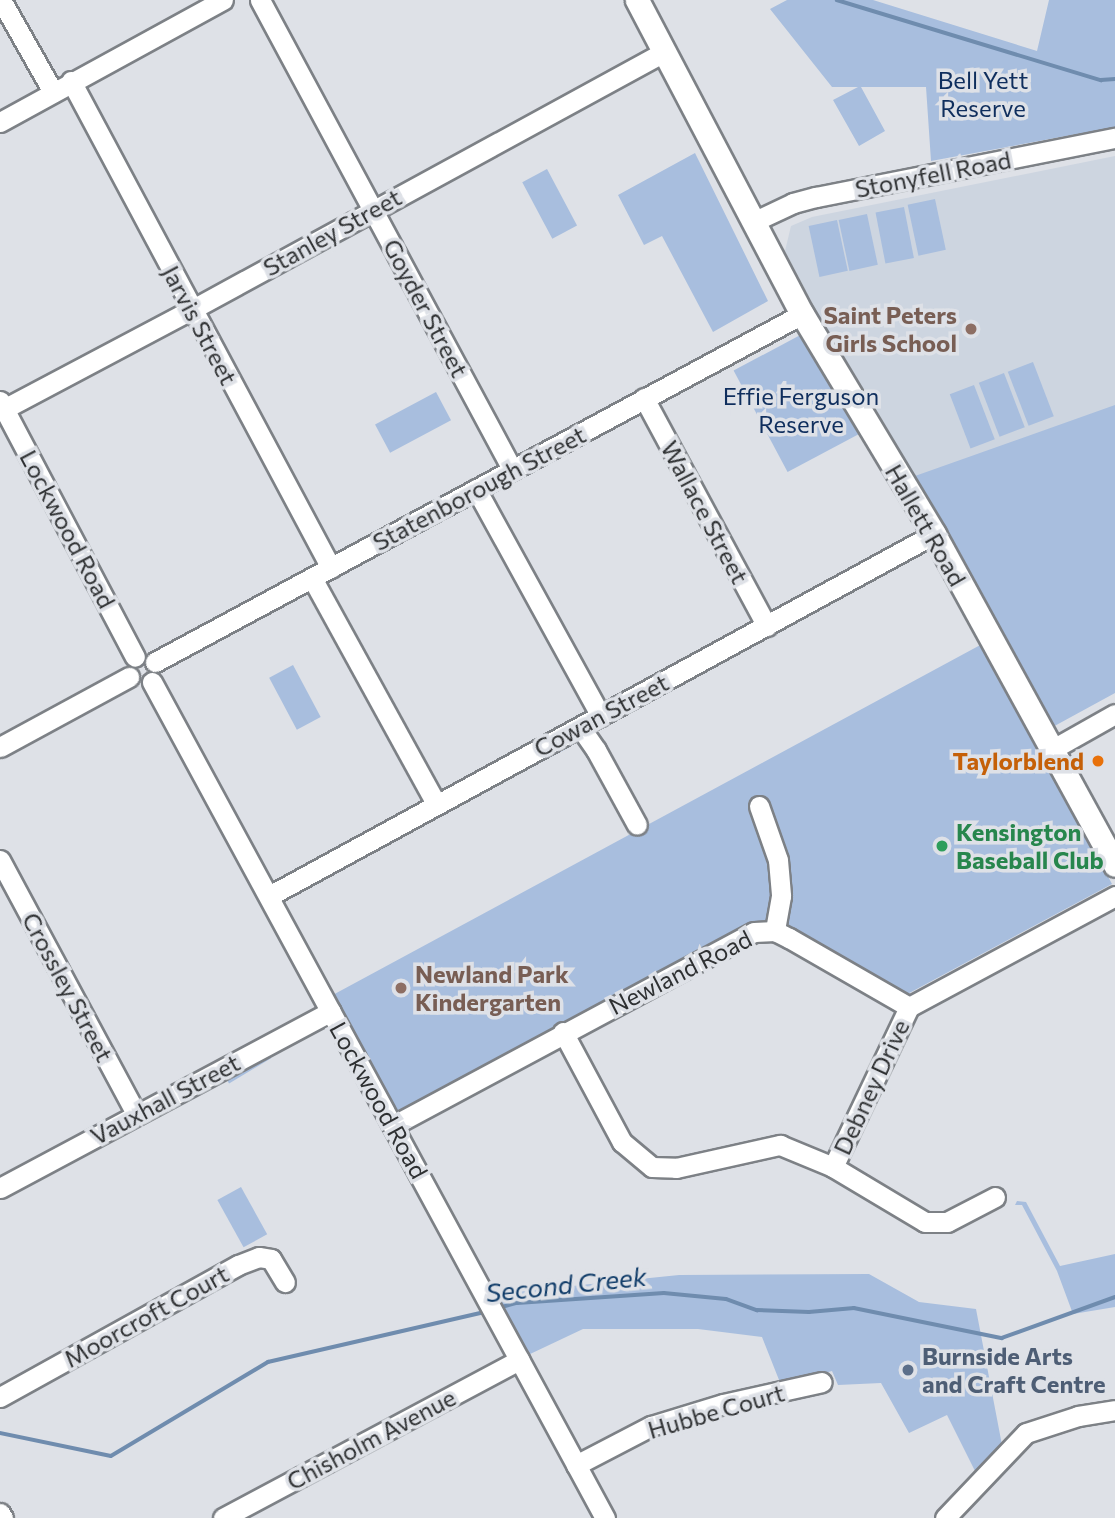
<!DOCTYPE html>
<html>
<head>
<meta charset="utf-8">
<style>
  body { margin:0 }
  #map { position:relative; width:1115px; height:1518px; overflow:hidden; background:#dee1e7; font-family:Commissioner,sans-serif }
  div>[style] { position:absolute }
  .built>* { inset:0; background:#cdd5e0 }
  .green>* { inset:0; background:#a8bede; transform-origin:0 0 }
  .stream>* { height:3.5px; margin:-1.75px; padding:0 1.75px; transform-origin:1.75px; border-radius:1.75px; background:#6f8cae }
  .roads { filter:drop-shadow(2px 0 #7d8186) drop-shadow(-2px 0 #7d8186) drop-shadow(0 2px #7d8186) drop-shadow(0 -2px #7d8186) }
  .minor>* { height:19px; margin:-9.5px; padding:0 9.5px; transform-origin:9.5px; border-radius:9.5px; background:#fff }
  .major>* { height:23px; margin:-11.5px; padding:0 11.5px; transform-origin:11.5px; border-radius:11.5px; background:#fff }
  .dots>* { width:19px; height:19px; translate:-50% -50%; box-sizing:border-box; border:4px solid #dee1e7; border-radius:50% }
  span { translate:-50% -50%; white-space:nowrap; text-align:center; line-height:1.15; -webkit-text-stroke:7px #dee1e7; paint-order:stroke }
  .park-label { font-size:24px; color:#0f2e5d }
  .street-label { font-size:24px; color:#2e3032 }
  .education-label { font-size:24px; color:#785e54; font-weight:700 }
  .right { translate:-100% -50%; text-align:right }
  .left { translate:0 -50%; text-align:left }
  .food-label { font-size:24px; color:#c56008; font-weight:700 }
  .leisure-label { font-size:24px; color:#27864d; font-weight:700 }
  .service-label { font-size:24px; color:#4e5e75; font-weight:700 }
  .water-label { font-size:26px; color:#103c69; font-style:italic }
</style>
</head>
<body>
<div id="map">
  <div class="built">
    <div style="clip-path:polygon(1115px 156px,1115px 408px,908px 487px,785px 251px,791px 226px,812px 217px)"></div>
  </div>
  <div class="green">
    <div style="clip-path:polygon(787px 0,873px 0,1037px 51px,1049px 0,1115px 0,1115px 127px,931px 161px,926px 87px,861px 87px,885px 131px,859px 146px,833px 100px,858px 87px,832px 87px,770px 9px)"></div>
    <div style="clip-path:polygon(695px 153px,768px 301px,713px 332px,662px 236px,644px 245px,618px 195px)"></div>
    <div style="left:547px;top:169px;width:64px;height:28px;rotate:62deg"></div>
    <div style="left:935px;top:199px;width:52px;height:28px;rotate:78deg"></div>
    <div style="left:904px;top:207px;width:52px;height:29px;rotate:79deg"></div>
    <div style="left:867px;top:214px;width:52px;height:29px;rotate:78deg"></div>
    <div style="left:837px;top:220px;width:52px;height:29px;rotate:78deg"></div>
    <div style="left:806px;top:332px;width:115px;height:82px;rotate:62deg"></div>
    <div style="left:1033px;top:362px;width:58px;height:27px;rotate:69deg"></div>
    <div style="left:1004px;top:373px;width:58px;height:27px;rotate:69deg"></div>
    <div style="left:974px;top:385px;width:58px;height:26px;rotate:69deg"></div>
    <div style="left:436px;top:392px;width:32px;height:69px;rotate:62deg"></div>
    <div style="clip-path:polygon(1115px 405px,1115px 693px,1049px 729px,915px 492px,922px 489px,915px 476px)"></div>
    <div style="clip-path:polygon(984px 643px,1112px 884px,900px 998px,746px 926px,395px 1117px,329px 997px)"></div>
    <div style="left:293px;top:665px;width:59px;height:27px;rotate:62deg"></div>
    <div style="clip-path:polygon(569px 740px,576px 740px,570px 747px,515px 776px,512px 770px)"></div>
    <div style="left:268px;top:1053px;width:6px;height:49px;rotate:59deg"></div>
    <div style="left:241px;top:1187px;width:54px;height:27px;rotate:61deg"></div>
    <div style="clip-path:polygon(1017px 1201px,1026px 1202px,1060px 1266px,1115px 1254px,1115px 1307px,1073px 1314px,1057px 1271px,1022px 1205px,1015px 1205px)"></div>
    <div style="clip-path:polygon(869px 1274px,919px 1302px,976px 1309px,1002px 1445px,975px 1471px,947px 1415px,909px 1433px,881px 1383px,838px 1385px,832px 1371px,781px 1385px,762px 1337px,698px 1329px,583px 1329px,528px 1355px,494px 1294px,679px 1275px)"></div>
  </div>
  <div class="stream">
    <div style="left:837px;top:0;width:276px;rotate:16.9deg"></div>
    <div style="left:1101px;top:80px;width:14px;rotate:-4deg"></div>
    <div style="left:498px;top:1308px;width:20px;rotate:-15deg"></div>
    <div style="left:517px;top:1303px;width:147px;rotate:-3.9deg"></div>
    <div style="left:664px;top:1293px;width:62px;rotate:5.5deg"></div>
    <div style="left:726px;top:1299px;width:33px;rotate:20deg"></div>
    <div style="left:757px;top:1310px;width:52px;rotate:2.2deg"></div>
    <div style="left:809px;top:1312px;width:45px;rotate:-5.1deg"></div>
    <div style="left:854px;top:1308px;width:151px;rotate:11.5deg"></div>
    <div style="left:1002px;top:1338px;width:120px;rotate:-19.9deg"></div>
    <div style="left:0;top:1433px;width:113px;rotate:11.7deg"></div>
    <div style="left:111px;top:1456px;width:183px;rotate:-30.9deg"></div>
    <div style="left:268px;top:1362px;width:222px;rotate:-13deg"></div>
  </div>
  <div class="roads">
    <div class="minor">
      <div style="left:1px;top:0;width:106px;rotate:60.5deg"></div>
      <div style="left:260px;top:0;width:532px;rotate:61.75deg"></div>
      <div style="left:71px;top:81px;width:552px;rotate:61.9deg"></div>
      <div style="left:0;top:122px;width:254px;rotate:-28.7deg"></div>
      <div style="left:755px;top:221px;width:42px;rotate:-25.3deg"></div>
      <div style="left:793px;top:203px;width:24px;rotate:-15deg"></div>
      <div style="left:816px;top:197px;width:305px;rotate:-11.2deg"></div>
      <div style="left:644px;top:398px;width:259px;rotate:61.7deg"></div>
      <div style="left:0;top:401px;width:289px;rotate:62.2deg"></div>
      <div style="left:0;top:411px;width:216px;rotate:-27.9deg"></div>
      <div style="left:191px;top:310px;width:539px;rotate:-28.61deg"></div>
      <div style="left:476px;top:489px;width:259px;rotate:61.2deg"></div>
      <div style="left:312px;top:578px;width:258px;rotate:61.2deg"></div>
      <div style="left:155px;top:662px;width:735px;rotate:-28.27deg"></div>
      <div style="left:152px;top:682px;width:951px;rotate:61.55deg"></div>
      <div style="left:580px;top:727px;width:28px;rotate:55deg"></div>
      <div style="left:596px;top:750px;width:85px;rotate:61.3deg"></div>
      <div style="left:0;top:747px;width:147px;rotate:-28.5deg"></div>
      <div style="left:1051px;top:750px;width:73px;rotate:-29.4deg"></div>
      <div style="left:759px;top:806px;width:57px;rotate:70.6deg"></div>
      <div style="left:778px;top:860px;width:36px;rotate:85deg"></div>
      <div style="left:781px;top:896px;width:36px;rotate:100deg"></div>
      <div style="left:0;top:860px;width:288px;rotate:61.8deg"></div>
      <div style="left:269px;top:896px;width:757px;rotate:-28.56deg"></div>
      <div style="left:563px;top:1032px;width:125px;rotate:61.8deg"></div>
      <div style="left:622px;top:1142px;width:39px;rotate:40deg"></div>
      <div style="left:652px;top:1167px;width:24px;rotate:2deg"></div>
      <div style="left:676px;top:1168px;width:107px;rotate:-12.5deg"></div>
      <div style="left:780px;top:1145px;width:57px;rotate:22.5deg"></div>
      <div style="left:833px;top:1167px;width:107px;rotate:30.9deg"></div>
      <div style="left:925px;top:1222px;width:22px"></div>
      <div style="left:947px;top:1222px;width:54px;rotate:-27.5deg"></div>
      <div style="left:394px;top:1125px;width:408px;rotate:-28.2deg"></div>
      <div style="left:754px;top:932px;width:21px;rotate:-3deg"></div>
      <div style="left:775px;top:931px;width:16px;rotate:27deg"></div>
      <div style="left:789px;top:938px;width:138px;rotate:29.9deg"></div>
      <div style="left:909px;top:1007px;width:234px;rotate:-28.3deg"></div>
      <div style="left:833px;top:1167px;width:177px;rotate:-64.6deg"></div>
      <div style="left:0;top:1188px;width:375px;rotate:-28.1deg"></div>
      <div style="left:0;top:1397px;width:272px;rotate:-29deg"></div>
      <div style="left:238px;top:1265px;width:22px;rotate:-21deg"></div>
      <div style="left:259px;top:1257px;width:12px;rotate:9deg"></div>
      <div style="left:271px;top:1259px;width:27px;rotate:59deg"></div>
      <div style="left:576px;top:1465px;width:85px;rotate:-27.5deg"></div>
      <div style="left:651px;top:1426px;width:75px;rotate:-17deg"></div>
      <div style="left:723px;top:1404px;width:101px;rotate:-12.5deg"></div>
      <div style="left:0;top:1513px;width:6px;rotate:59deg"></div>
      <div style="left:223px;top:1518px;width:336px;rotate:-28.1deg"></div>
      <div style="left:945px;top:1518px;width:117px;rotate:-46.4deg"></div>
      <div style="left:1026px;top:1433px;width:55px;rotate:-18.1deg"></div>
      <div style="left:1078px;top:1416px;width:37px;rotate:-9deg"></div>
    </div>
    <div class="major">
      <div style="left:637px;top:0;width:355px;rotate:62.3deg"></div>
      <div style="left:802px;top:314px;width:257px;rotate:59deg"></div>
      <div style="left:934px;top:534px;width:377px;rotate:61.3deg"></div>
    </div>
  </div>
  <div class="dots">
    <div style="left:971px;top:329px;background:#8d6e63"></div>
    <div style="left:1098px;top:761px;background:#e8710a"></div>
    <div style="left:942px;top:846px;background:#2e9e5b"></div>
    <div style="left:401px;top:988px;background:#8d6e63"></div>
    <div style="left:908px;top:1370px;background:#5c6f8a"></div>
  </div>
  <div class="park-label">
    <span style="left:983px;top:94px">Bell Yett<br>Reserve</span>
    <span style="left:801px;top:410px">Effie Ferguson<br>Reserve</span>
  </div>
  <div class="street-label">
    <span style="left:933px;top:174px;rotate:-11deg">Stonyfell Road</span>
    <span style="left:332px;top:232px;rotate:-29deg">Stanley Street</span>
    <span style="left:426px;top:308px;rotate:62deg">Goyder Street</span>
    <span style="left:200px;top:325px;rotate:62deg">Jarvis Street</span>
    <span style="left:479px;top:488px;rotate:-28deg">Statenborough Street</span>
    <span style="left:705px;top:512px;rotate:62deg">Wallace Street</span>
    <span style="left:926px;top:525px;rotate:60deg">Hallett Road</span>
    <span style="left:68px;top:529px;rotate:62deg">Lockwood Road</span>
    <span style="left:601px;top:715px;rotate:-28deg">Cowan Street</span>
    <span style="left:680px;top:972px;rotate:-27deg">Newland Road</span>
    <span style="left:68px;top:987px;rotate:62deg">Crossley Street</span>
    <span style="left:871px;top:1087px;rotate:-65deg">Debney Drive</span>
    <span style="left:165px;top:1099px;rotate:-28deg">Vauxhall Street</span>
    <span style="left:379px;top:1100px;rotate:61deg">Lockwood Road</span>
    <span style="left:146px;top:1316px;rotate:-29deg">Moorcroft Court</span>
    <span style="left:716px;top:1411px;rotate:-16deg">Hubbe Court</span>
    <span style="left:371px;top:1439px;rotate:-28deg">Chisholm Avenue</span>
  </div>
  <div class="education-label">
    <span class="right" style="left:957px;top:329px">Saint Peters<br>Girls School</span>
    <span class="left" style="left:415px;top:988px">Newland Park<br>Kindergarten</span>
  </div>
  <div class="food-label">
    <span class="right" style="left:1084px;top:761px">Taylorblend</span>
  </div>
  <div class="leisure-label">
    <span class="left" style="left:956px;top:846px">Kensington<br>Baseball Club</span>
  </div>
  <div class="service-label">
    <span class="left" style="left:922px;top:1370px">Burnside Arts<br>and Craft Centre</span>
  </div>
  <div class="water-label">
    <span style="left:566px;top:1284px;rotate:-6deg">Second Creek</span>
  </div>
</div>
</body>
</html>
